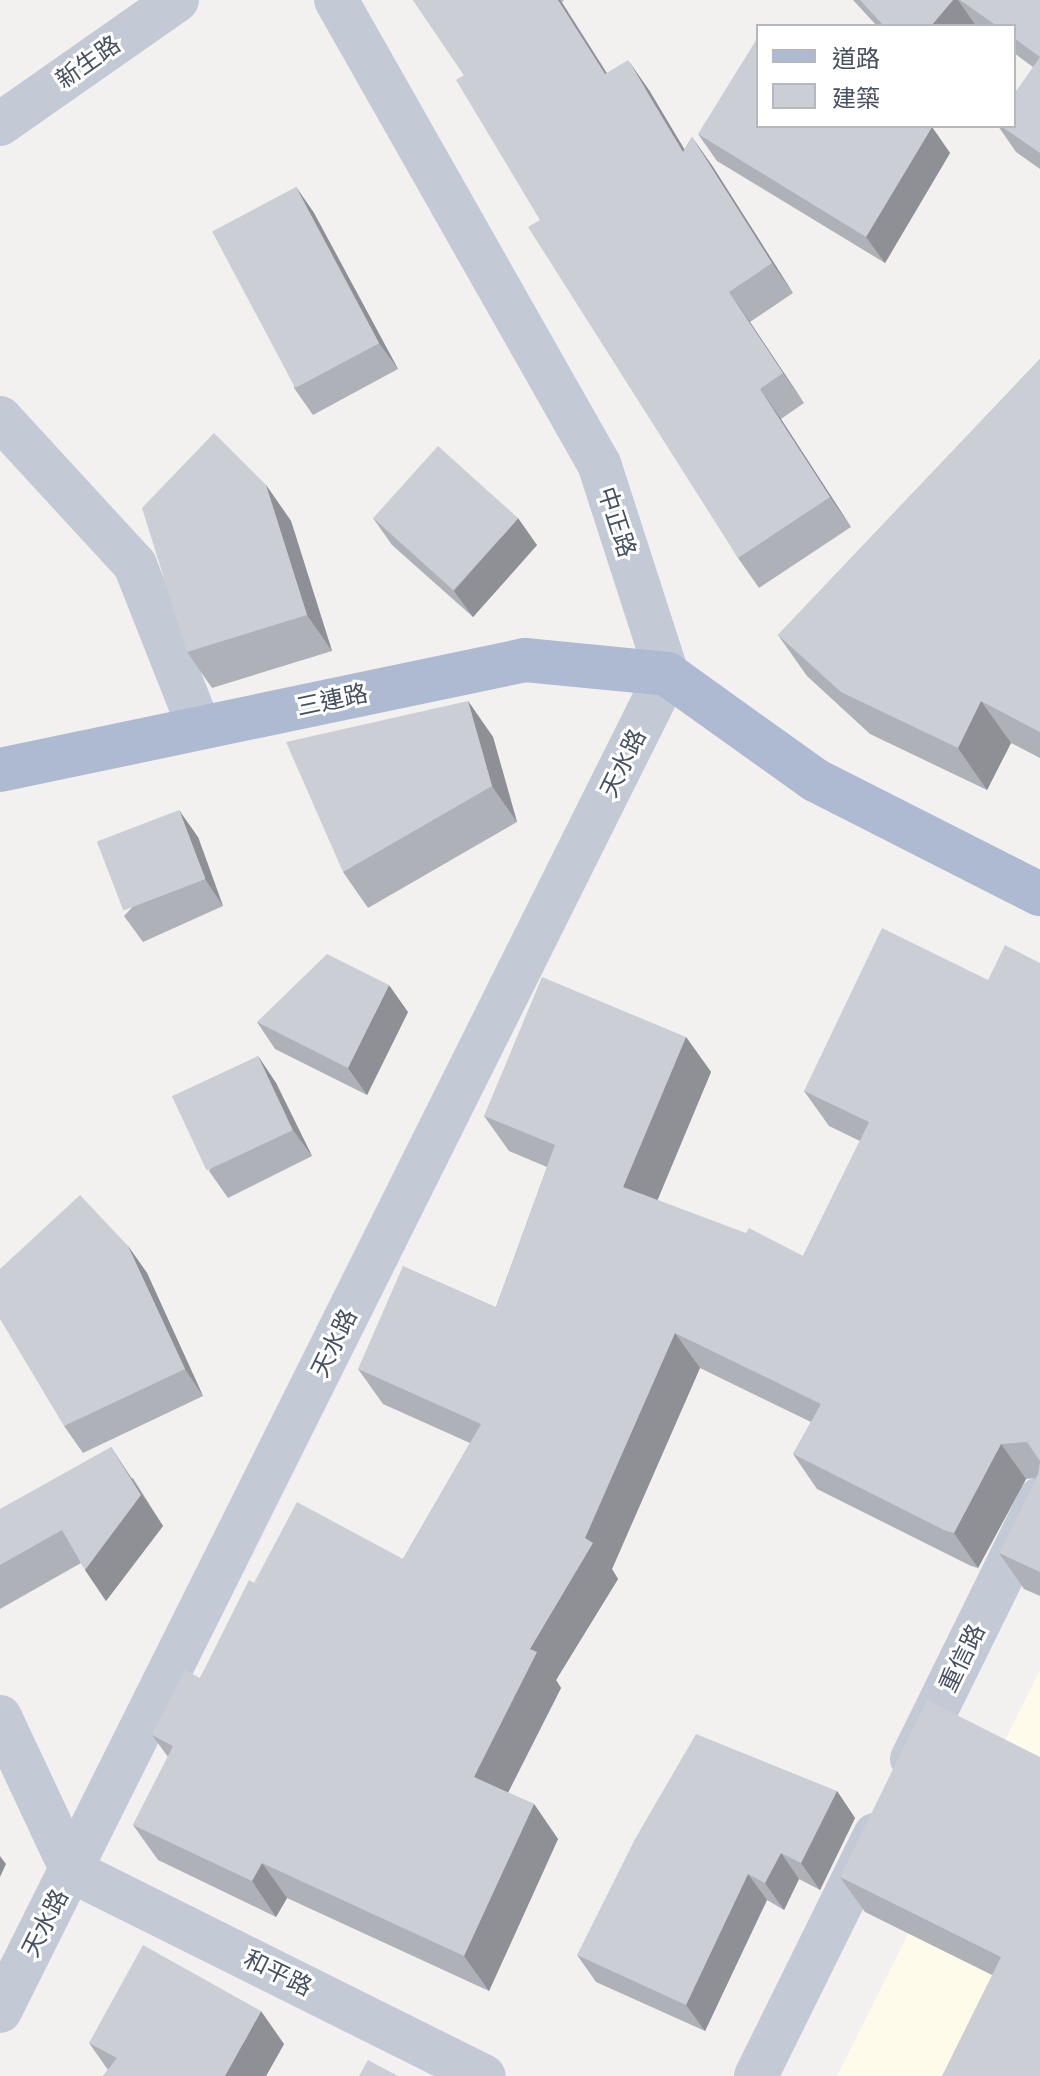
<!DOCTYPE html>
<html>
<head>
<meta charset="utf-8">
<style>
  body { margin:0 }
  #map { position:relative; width:1040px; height:2076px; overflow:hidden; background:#f3f1f0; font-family:"Asap Condensed","Noto Sans TC",sans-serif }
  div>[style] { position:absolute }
  .commercial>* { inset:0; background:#fefbea }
  .minor>* { height:44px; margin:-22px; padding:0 22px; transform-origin:22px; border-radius:22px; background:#c3cad6 }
  .major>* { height:44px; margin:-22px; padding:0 22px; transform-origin:22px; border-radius:22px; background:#aebad1 }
  .wall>* { inset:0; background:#afb1b8 }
  .shaded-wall>* { inset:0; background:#8f9096 }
  .building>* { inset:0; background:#ccced6; transform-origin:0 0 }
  span { translate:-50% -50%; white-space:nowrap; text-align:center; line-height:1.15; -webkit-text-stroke:6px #fff; paint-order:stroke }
  .street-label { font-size:24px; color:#475060 }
  .legend { position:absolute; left:756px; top:24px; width:260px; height:104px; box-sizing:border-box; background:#fff; border:2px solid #b5b9bf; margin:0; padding:10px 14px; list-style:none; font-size:24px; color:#475060 }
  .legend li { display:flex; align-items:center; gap:16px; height:40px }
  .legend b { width:40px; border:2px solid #b5b9bf }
</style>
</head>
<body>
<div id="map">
  <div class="commercial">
    <div style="clip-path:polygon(1040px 1670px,1040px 2076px,837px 2076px)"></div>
  </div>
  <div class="minor">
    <div style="left:0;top:124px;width:216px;rotate:-35deg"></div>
    <div style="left:0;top:418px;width:200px;rotate:47.4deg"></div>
    <div style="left:135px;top:565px;width:174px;rotate:68.4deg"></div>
    <div style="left:0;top:1717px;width:170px;rotate:64.9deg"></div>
    <div style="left:72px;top:1871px;width:460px;rotate:26.5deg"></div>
    <div style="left:912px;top:1759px;width:290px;rotate:-63.8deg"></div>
    <div style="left:0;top:2011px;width:1494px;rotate:-63.49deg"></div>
    <div style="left:667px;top:674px;width:221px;rotate:-107.9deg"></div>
    <div style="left:599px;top:464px;width:533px;rotate:-119.55deg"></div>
    <div style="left:756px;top:2076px;width:269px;rotate:-63.7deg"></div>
  </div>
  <div class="major">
    <div style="left:0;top:770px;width:536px;rotate:-11.83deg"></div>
    <div style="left:525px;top:660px;width:143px;rotate:5.6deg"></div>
    <div style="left:667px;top:674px;width:182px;rotate:35.6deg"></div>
    <div style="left:815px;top:780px;width:252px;rotate:26.9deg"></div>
  </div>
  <div class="wall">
    <div style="clip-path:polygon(413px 0,564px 0,562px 2px,607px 73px,649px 90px,684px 150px,692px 137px,713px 167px,793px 293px,750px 322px,804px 403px,781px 419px,851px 527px,759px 588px,738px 558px,540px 220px,464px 75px)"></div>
    <div style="clip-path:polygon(853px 0,1040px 0,1040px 169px,1016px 152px,998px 126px,1014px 126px,1033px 67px,1014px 53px,1014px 26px,877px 26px)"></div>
    <div style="clip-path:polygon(932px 127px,950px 153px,885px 263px,717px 161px,698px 134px)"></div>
    <div style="clip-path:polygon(296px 187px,314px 213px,398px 369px,313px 415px,294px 388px)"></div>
    <div style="clip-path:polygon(1040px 359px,1040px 758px,1011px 743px,987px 790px,870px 734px,807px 676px,778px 635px)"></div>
    <div style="clip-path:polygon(266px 485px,291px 521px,332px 651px,212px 688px,187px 652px)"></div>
    <div style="clip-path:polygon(373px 518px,537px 545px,473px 617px,392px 545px)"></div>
    <div style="clip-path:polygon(468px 701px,493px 737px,517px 822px,368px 908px,343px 872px)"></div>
    <div style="clip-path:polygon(198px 837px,223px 906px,143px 942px,124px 916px)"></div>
    <div style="clip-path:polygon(1040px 963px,1040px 1596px,1024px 1589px,999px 1553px,1036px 1478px,1026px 1479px,978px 1568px,971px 1566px,817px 1489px,793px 1454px,811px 1422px,700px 1368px,612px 1569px,618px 1579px,556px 1680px,561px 1688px,508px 1793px,534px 1804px,558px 1839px,489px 1991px,287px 1898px,276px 1917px,158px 1860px,133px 1825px,168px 1757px,152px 1735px,200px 1678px,254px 1583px,403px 1559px,470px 1443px,383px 1404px,358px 1369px,496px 1307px,547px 1167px,509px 1151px,484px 1116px,686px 1037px,711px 1072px,657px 1200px,803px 1256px,860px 1141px,829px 1126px,804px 1091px,988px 980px)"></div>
    <div style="clip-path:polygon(408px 1012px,367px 1095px,275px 1049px,257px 1022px)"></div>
    <div style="clip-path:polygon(258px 1056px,276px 1083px,312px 1156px,228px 1198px,209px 1171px)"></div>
    <div style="clip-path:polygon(128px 1246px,147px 1273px,203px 1396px,83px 1453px,64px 1426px)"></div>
    <div style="clip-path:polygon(133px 1478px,163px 1526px,106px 1601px,81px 1563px,0 1609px,0 1509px)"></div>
    <div style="clip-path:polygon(1040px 1757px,1040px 2076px,992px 1975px,865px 1912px,840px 1877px)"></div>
    <div style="clip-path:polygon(837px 1791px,855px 1818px,820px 1890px,799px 1879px,784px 1910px,767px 1900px,705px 2031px,596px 1982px,577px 1955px)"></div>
    <div style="clip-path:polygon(89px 2043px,284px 2044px,266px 2076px,103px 2076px,108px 2070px)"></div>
  </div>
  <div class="shaded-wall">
    <div style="clip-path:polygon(558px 0,560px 0,626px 104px,605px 74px)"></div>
    <div style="clip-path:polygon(953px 0,958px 0,976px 26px,931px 26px)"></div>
    <div style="clip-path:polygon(628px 60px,649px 90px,704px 182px,683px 152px)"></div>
    <div style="clip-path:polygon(932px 127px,950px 153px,885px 263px,866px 237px)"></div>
    <div style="clip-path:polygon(692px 137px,713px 167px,793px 293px,772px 263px)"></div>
    <div style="clip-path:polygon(296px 187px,314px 213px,398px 369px,379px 343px)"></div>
    <div style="clip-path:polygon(729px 292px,750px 322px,804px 403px,783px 373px)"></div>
    <div style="clip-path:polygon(760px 389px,781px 419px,851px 527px,830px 497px)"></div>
    <div style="clip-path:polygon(266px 485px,291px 521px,332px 651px,307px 615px)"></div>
    <div style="clip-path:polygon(518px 518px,537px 545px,473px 617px,454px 591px)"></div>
    <div style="clip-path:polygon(468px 701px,493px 737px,517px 822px,492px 786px)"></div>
    <div style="clip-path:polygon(981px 701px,1011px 743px,987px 790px,958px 748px)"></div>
    <div style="clip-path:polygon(179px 810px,198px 837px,223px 906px,205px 879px)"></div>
    <div style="clip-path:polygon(389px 985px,408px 1012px,367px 1095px,348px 1068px)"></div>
    <div style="clip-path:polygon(686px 1037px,711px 1072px,648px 1223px,623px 1187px)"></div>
    <div style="clip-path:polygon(258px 1056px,276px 1083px,312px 1156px,293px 1130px)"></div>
    <div style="clip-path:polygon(128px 1246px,147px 1273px,203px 1396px,185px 1369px)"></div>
    <div style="clip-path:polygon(675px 1333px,700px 1368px,612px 1569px,618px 1579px,556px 1680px,561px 1688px,498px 1812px,474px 1777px,530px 1649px,585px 1538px)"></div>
    <div style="clip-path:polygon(1001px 1444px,1026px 1479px,978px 1568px,954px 1533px)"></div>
    <div style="clip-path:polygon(111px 1447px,163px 1526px,106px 1601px,85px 1570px)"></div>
    <div style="clip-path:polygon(837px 1791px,855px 1818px,820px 1890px,801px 1863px)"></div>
    <div style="clip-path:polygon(534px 1804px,558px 1839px,489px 1991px,464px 1956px)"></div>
    <div style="clip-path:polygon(781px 1853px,799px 1879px,784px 1910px,765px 1883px)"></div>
    <div style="clip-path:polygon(0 1856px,6px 1864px,0 1877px)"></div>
    <div style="clip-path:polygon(262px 1863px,287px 1898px,276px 1917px,252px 1881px)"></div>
    <div style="clip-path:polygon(748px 1874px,767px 1900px,705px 2031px,686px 2005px)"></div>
    <div style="clip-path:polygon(261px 2011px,284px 2044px,266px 2076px,225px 2076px)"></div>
  </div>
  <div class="building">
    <div style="clip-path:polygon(413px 0,558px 0,605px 74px,628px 60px,683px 152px,692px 137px,772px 263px,729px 292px,783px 373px,760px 389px,830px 497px,738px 558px,528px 227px,540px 220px,456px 80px,464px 75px)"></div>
    <div style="clip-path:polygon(860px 0,953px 0,931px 26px,884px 26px)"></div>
    <div style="clip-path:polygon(960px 0,1040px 0,1040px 57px,1014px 38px,1014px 26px,997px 26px)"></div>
    <div style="clip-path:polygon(758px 37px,758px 126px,932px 127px,866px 237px,698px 134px)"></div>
    <div style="clip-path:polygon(1040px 57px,1040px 153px,1001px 126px,1014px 126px,1014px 94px)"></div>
    <div style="left:296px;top:187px;width:177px;height:95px;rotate:62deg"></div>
    <div style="clip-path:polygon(1040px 359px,1040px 732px,981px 701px,958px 748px,841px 692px,778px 635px)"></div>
    <div style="clip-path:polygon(214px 433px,266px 485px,307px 615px,187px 652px,142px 508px)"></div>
    <div style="left:438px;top:446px;width:108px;height:97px;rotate:42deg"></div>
    <div style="clip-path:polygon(468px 701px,492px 786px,343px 872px,286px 742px)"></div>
    <div style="left:179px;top:810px;width:74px;height:88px;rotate:69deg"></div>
    <div style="clip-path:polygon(882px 928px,988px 980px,1005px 945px,1040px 963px,1040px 1461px,1027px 1442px,1001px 1444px,954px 1533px,946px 1531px,793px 1454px,821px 1404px,675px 1333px,585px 1538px,593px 1543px,530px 1649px,537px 1652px,474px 1777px,534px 1804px,464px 1956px,262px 1863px,252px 1881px,133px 1825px,173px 1746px,152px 1735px,185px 1670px,200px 1678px,249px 1580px,254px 1583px,297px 1502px,403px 1559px,481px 1424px,358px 1369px,403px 1266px,496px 1307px,555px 1145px,484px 1116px,542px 977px,686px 1037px,623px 1187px,746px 1233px,749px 1228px,803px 1256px,869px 1122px,804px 1091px)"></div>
    <div style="clip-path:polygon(327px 954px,389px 985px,348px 1068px,257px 1022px)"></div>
    <div style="left:258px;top:1056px;width:82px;height:95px;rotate:65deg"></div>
    <div style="clip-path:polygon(80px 1195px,128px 1246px,185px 1369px,64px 1426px,0 1319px,0 1269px)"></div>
    <div style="clip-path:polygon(111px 1447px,141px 1495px,85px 1570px,62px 1530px,0 1565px,0 1509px)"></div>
    <div style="clip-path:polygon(1040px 1462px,1040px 1572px,999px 1553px,1038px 1474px)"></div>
    <div style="clip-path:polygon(927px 1700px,1040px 1757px,1040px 2076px,942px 2076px,1001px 1957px,840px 1877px)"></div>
    <div style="clip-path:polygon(696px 1734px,837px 1791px,801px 1863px,781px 1853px,765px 1883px,748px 1874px,686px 2005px,577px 1955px,635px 1839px)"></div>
    <div style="clip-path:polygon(143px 1945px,261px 2011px,225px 2076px,103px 2076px,117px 2058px,89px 2043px)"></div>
    <div style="clip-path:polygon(368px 2060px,398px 2076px,359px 2076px)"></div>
  </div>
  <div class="street-label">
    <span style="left:88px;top:62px;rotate:-35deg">新生路</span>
    <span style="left:617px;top:522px;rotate:72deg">中正路</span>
    <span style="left:332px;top:700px;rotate:-12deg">三連路</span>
    <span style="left:623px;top:763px;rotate:-64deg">天水路</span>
    <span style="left:334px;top:1343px;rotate:-64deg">天水路</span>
    <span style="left:962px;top:1658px;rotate:-64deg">重信路</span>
    <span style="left:45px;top:1923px;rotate:-63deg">天水路</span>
    <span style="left:278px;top:1973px;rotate:26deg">和平路</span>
  </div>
  <ul class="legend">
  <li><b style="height:10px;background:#aebad1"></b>道路</li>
  <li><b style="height:22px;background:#ccced6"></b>建築</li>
  </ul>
</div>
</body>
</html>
